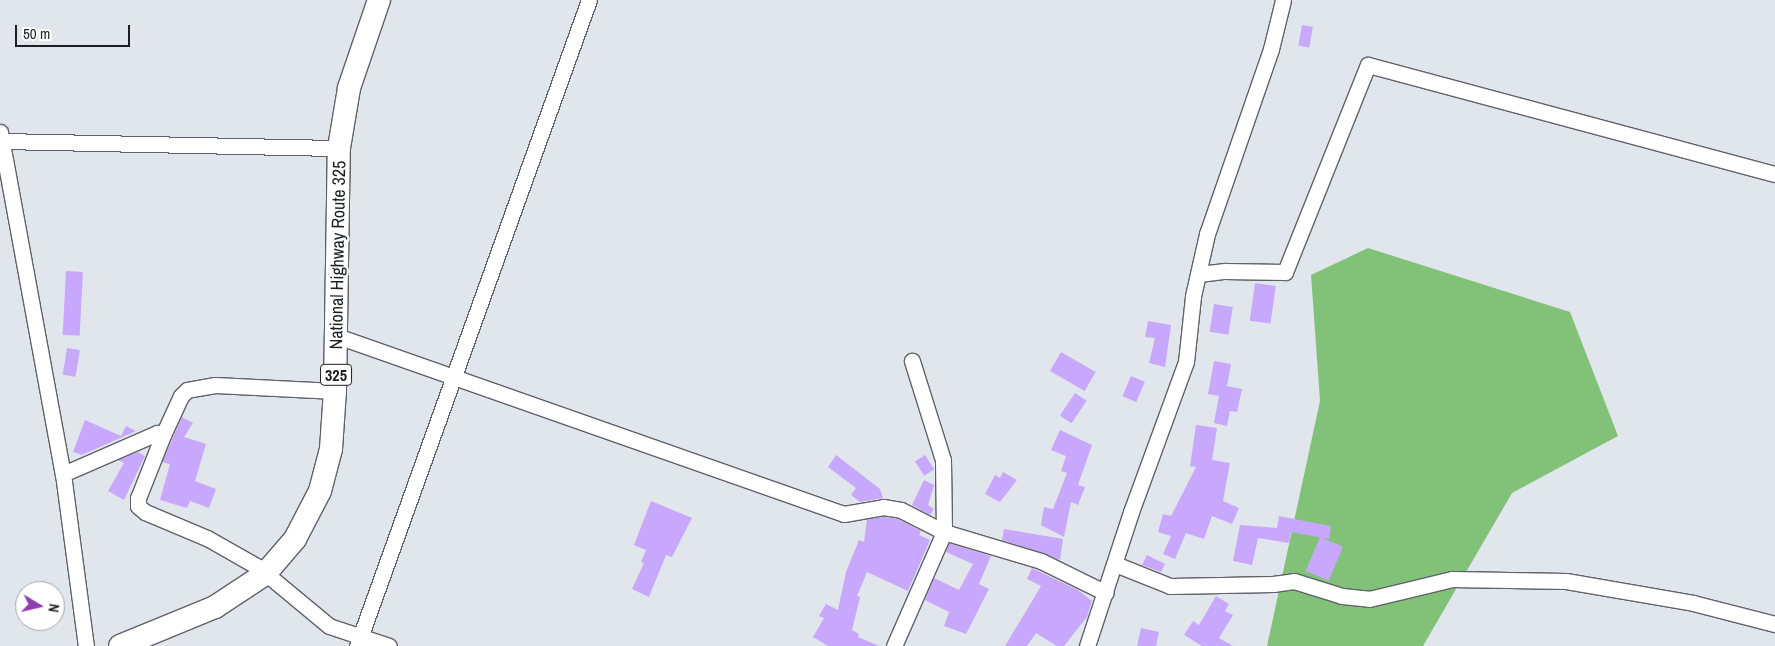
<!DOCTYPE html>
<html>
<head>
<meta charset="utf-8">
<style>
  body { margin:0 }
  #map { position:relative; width:1775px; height:646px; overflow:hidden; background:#e1e5ec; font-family:"Archivo Narrow",sans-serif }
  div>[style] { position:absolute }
  .forest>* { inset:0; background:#82c278 }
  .building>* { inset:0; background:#c8a8fd; transform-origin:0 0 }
  .roads { filter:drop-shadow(1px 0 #5f6268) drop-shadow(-1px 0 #5f6268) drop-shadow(0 1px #5f6268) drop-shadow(0 -1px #5f6268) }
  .minor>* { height:15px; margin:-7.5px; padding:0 7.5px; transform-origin:7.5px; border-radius:7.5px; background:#fff }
  .highway>* { height:22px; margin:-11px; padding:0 11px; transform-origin:11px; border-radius:11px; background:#fff }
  span { translate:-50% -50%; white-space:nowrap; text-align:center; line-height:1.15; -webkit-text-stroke:4.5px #fff; paint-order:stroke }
  .shield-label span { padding:1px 4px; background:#fff; border:1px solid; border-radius:4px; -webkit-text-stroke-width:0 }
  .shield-label { font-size:16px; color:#1d1e20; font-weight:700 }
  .street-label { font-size:18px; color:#1d1e20 }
  .north { position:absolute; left:15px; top:581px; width:50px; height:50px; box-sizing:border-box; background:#fff; border:1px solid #a5a5a6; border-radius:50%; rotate:99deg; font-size:14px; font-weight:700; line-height:20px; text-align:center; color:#1d1e20 }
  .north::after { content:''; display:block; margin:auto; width:18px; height:22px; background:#8e3faf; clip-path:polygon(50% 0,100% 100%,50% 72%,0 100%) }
  .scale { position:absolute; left:15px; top:25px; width:115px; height:22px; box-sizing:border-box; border:2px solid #1d1e20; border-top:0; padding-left:6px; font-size:15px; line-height:18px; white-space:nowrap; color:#1d1e20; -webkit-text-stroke:4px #fff; paint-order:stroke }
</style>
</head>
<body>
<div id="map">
  <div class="forest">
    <div style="clip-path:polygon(1368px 248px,1570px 312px,1618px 436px,1512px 493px,1423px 646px,1267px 646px,1320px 401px,1311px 275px)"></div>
  </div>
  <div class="building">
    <div style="left:1302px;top:25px;width:11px;height:21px;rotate:10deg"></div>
    <div style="left:66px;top:271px;width:17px;height:64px;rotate:3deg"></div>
    <div style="left:1255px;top:283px;width:21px;height:38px;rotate:8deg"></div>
    <div style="left:1214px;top:304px;width:19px;height:28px;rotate:9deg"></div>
    <div style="clip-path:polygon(1148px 321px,1171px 325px,1165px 367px,1149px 363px,1155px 338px,1145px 337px)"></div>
    <div style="left:67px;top:348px;width:13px;height:27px;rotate:9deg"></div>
    <div style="left:1061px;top:352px;width:40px;height:22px;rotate:30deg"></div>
    <div style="clip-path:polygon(1214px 361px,1231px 364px,1227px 386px,1242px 389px,1237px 412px,1230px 411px,1227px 426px,1214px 423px,1219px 396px,1208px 394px)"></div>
    <div style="left:1131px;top:376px;width:15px;height:22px;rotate:23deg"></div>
    <div style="left:1075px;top:393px;width:14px;height:27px;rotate:34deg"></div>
    <div style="clip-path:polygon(182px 417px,193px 423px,184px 437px,206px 444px,195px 481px,216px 489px,209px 508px,190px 501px,187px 508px,160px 500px,170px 464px,162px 462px)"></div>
    <div style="clip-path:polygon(85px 420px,121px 436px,126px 426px,136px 431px,82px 455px,73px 452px)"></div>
    <div style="clip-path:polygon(1196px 425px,1217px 428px,1212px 460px,1230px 463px,1223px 501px,1239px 508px,1232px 524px,1212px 516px,1204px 539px,1186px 533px,1175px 559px,1163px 554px,1171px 536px,1158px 532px,1163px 514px,1171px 516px,1196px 467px,1190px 466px)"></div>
    <div style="clip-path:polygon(1060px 430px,1092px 445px,1078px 485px,1085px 487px,1078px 505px,1071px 502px,1064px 537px,1041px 525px,1044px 507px,1053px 509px,1067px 473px,1061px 471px,1066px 456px,1051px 450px)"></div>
    <div style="clip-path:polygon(138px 452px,145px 456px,124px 500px,108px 491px,124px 463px,118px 460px)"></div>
    <div style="clip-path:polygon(836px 455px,880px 489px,883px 498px,860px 502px,851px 495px,856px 488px,828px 467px)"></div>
    <div style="left:925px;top:455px;width:17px;height:12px;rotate:57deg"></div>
    <div style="clip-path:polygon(1003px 472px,1017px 480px,1000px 502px,985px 494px,995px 475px,1000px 478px)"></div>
    <div style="clip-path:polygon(924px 480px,934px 485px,928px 505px,934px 509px,930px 515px,912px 505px)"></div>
    <div style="clip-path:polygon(651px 501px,692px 518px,672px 557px,666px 555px,649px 597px,632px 589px,644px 563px,641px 562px,646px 550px,634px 545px)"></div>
    <div style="clip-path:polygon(1279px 516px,1331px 526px,1329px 539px,1291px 532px,1289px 543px,1258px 538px,1252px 565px,1233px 561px,1240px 525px,1277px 528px)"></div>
    <div style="clip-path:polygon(883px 517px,898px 519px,921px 531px,919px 535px,930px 540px,908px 591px,867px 572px,857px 596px,860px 597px,852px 630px,859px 634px,858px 637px,879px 646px,828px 646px,813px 637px,824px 618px,819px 616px,826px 604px,838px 610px,846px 572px,859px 540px,864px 542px,867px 519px)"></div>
    <div style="clip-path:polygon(1004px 529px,1063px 539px,1060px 560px,1002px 540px)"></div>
    <div style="left:1320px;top:537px;width:25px;height:37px;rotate:23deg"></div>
    <div style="clip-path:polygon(949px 543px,991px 556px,979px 584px,989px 589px,966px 634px,944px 626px,949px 612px,925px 600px,934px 578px,959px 590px,973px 564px,946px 552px)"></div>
    <div style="clip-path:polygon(1147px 555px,1165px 564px,1161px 572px,1142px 565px)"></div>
    <div style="clip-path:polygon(1032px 568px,1078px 590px,1092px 601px,1087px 617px,1064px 646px,1057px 646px,1036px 633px,1027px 646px,1005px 646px,1041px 586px,1027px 579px)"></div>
    <div style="clip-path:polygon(1216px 596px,1229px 604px,1225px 611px,1233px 615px,1219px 638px,1233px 646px,1202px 646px,1184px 635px,1193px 621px,1199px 625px)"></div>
    <div style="clip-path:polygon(1141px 628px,1159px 632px,1156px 646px,1137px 646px)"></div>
  </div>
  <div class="roads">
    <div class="minor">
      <div style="left:0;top:132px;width:348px;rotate:79.6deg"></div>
      <div style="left:63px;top:474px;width:174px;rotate:82.4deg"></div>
      <div style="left:1px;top:141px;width:338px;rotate:1.2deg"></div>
      <div style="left:1199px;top:274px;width:26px;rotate:-7deg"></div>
      <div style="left:1225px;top:271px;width:60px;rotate:1deg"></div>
      <div style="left:1285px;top:272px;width:223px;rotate:-68.2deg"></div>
      <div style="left:1368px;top:65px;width:421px;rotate:15deg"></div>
      <div style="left:337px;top:336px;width:537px;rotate:19.35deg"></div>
      <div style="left:844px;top:514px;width:40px;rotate:-10deg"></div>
      <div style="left:883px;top:507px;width:18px;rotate:9deg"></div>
      <div style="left:901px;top:510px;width:48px;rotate:27.1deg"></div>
      <div style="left:944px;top:532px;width:101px;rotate:16.6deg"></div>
      <div style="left:1041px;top:561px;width:72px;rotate:26.2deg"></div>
      <div style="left:335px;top:391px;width:120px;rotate:-177.1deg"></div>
      <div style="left:215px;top:385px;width:28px;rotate:170deg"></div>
      <div style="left:187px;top:390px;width:8px;rotate:135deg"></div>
      <div style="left:181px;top:396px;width:43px;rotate:114.8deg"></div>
      <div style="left:163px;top:435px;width:68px;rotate:111.6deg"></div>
      <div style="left:138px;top:498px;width:8px;rotate:90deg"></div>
      <div style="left:138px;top:506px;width:9px;rotate:41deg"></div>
      <div style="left:145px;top:512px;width:67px;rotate:22.8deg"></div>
      <div style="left:207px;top:538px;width:59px;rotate:29.6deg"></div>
      <div style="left:258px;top:567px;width:92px;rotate:39.7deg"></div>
      <div style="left:329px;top:626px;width:63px;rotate:18.4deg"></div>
      <div style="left:63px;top:474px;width:103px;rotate:-23.6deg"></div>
      <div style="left:157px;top:433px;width:6px;rotate:18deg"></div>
      <div style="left:1115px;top:564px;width:59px;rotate:21.8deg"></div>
      <div style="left:1170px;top:586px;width:103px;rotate:-1.1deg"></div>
      <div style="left:1273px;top:584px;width:21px;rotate:-8deg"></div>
      <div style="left:1294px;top:581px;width:50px;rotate:17.4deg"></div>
      <div style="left:1342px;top:596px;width:27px;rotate:6deg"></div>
      <div style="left:1369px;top:599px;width:85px;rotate:-13.5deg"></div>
      <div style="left:1452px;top:579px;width:114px;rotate:1deg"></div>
      <div style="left:1566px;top:581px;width:129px;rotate:9.8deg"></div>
      <div style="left:1693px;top:603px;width:85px;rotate:14.4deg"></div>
      <div style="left:357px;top:646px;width:686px;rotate:-70.25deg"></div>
      <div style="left:894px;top:646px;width:124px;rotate:-66.3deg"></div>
      <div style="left:944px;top:532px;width:72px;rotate:-90.8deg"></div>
      <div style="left:943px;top:460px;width:104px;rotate:-107.4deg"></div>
      <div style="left:1087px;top:646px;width:141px;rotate:-71.8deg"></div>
      <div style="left:1131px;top:512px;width:160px;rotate:-69.9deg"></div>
      <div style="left:1186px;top:362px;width:66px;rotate:-83.9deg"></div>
      <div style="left:1193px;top:296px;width:64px;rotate:-77.3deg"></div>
      <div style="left:1207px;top:234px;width:196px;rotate:-70.9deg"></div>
      <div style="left:1271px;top:49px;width:50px;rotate:-76.2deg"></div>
    </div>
    <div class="highway">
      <div style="left:120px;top:646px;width:103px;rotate:-22.3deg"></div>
      <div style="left:215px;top:607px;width:60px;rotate:-33.4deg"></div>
      <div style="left:265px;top:574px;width:46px;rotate:-49.4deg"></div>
      <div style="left:295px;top:539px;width:54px;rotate:-62.5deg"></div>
      <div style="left:320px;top:491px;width:43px;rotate:-75.3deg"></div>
      <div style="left:331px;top:449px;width:58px;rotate:-86.1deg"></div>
      <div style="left:335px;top:391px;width:243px;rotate:-89.1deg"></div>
      <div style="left:339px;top:148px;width:61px;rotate:-80.5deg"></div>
      <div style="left:349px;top:88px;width:93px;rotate:-71.2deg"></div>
    </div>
  </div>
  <div class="shield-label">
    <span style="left:336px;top:375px">325</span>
  </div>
  <div class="street-label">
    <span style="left:338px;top:255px;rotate:-89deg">National Highway Route 325</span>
  </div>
  <div class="north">N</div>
  <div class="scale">50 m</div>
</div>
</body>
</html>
